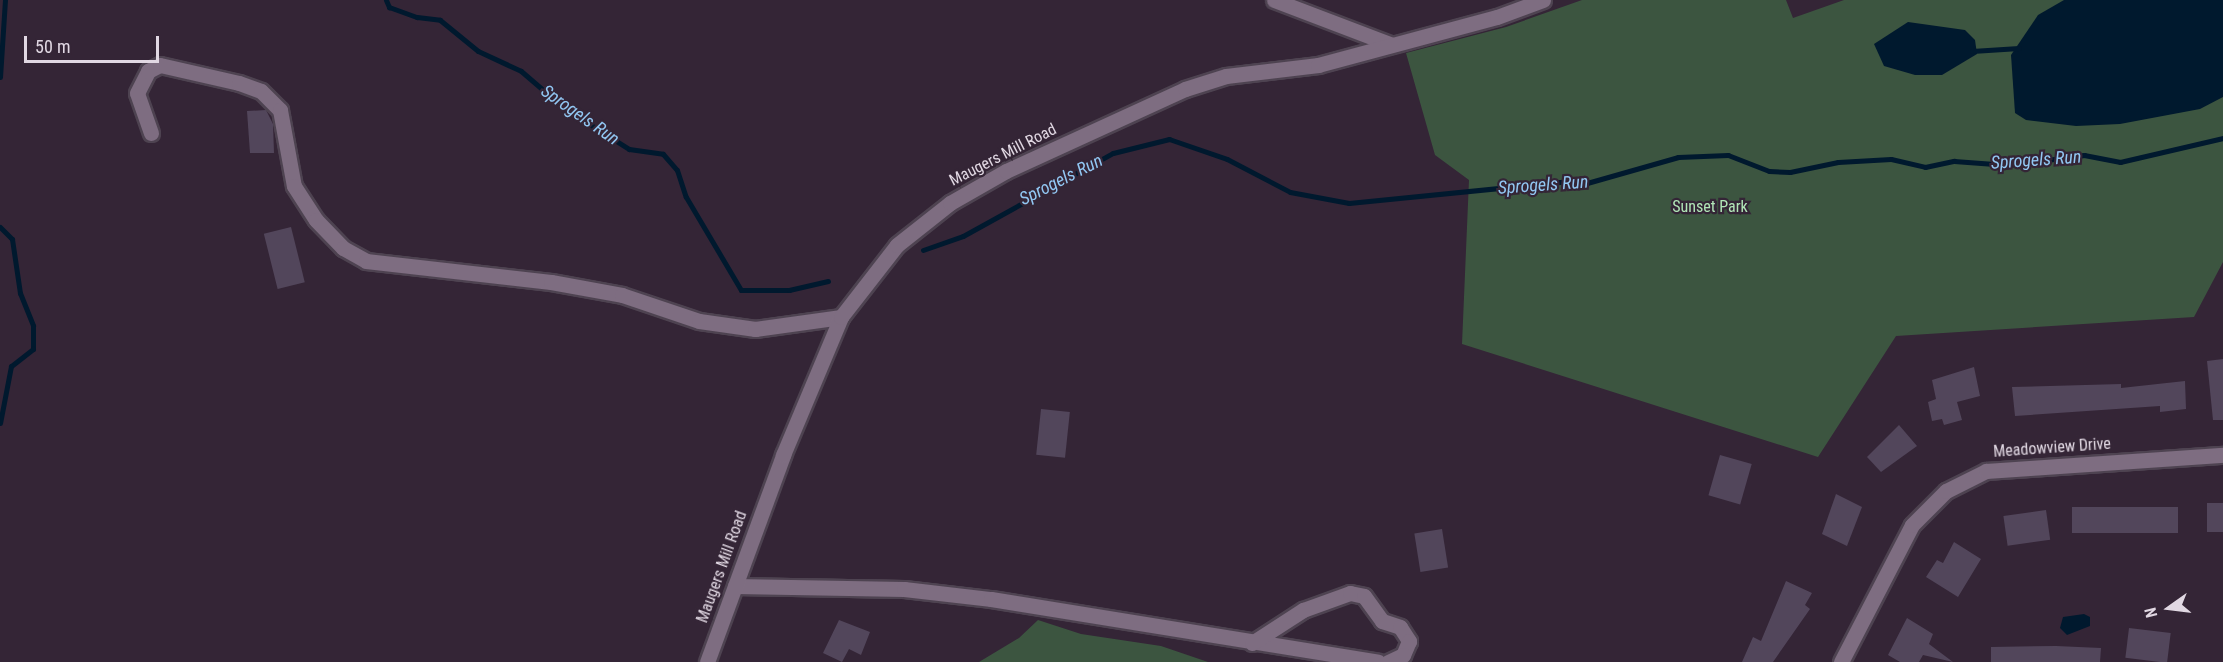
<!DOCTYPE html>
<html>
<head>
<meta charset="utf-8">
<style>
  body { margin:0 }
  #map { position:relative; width:2223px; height:662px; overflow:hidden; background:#342536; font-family:"Roboto Condensed",sans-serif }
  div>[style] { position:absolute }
  .green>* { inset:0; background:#3c5540 }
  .water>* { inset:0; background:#00192e }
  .stream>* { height:5px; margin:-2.5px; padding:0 2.5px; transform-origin:2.5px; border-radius:2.5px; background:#00192e }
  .building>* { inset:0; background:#52465b; transform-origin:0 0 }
  .roads { filter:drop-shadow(2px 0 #4e4351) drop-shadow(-2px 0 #4e4351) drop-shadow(0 2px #4e4351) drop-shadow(0 -2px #4e4351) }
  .minor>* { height:15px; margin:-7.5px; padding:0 7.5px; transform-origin:7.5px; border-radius:7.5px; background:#7e6d81 }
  span { translate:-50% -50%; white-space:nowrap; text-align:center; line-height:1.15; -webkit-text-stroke:4.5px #342536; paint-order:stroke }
  .street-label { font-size:16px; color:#e1d8e3 }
  .park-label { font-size:16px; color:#b1e6b7 }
  .water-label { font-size:18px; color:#92c7f3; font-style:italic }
  .north { position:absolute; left:2139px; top:578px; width:60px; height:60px; -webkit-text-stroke:4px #342536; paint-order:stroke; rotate:256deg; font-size:16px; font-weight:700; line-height:24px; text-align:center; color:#e1d8e3 }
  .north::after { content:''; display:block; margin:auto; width:21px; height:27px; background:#e1d8e3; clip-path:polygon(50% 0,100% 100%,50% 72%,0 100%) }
  .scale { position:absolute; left:24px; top:36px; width:135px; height:27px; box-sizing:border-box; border:3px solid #e1d8e3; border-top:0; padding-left:8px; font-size:18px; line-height:21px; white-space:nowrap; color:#e1d8e3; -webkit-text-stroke:4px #342536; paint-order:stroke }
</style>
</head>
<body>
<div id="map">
  <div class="green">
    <div style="clip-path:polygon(1582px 0,1786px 0,1793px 18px,1844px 0,2223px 0,2223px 262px,2194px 317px,1896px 336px,1818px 457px,1462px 344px,1469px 180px,1435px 155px,1406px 53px,1506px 27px)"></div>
    <div style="clip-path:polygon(1038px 620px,1081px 634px,1161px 646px,1208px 662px,979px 662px,1019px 638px)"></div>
  </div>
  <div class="water">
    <div style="clip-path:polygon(2064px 0,2223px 0,2223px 97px,2200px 109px,2120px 124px,2076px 126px,2026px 120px,2015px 113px,2011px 55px,2038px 15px)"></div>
    <div style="clip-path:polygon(1908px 22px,1965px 30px,1975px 40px,1977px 54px,1942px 75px,1915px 75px,1884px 66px,1874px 44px)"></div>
    <div style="clip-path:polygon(2084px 614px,2090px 617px,2090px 626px,2067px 635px,2060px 628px,2063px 617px)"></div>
  </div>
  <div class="stream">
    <div style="left:386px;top:0;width:8px;rotate:67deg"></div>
    <div style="left:389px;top:7px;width:30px;rotate:20deg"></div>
    <div style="left:417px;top:17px;width:23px;rotate:7deg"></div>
    <div style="left:440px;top:20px;width:49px;rotate:39.2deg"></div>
    <div style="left:478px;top:51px;width:47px;rotate:24.9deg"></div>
    <div style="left:521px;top:71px;width:57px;rotate:40.7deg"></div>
    <div style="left:564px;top:108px;width:77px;rotate:32.2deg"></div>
    <div style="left:629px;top:149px;width:34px;rotate:8deg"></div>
    <div style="left:663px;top:154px;width:21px;rotate:49deg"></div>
    <div style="left:677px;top:170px;width:28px;rotate:72deg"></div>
    <div style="left:686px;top:197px;width:108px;rotate:59.4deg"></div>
    <div style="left:741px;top:290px;width:48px"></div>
    <div style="left:789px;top:290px;width:40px;rotate:-13deg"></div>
    <div style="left:1972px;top:51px;width:47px;rotate:-3.7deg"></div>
    <div style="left:0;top:77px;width:77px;rotate:-86.3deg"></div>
    <div style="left:0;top:227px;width:17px;rotate:45deg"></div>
    <div style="left:12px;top:239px;width:55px;rotate:81.6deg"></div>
    <div style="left:20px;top:293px;width:35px;rotate:68deg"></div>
    <div style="left:33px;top:326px;width:23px;rotate:90deg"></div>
    <div style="left:33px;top:349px;width:28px;rotate:142deg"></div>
    <div style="left:11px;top:366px;width:58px;rotate:100.9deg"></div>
    <div style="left:923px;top:250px;width:42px;rotate:-19.3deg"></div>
    <div style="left:963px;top:236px;width:171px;rotate:-29deg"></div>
    <div style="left:1113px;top:153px;width:58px;rotate:-14deg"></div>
    <div style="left:1169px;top:139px;width:61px;rotate:19deg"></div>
    <div style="left:1227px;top:159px;width:71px;rotate:27.6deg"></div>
    <div style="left:1290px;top:192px;width:60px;rotate:10.6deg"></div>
    <div style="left:1349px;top:203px;width:220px;rotate:-5.7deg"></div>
    <div style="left:1568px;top:181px;width:19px;rotate:6deg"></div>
    <div style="left:1587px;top:183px;width:95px;rotate:-15.9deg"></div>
    <div style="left:1678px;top:157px;width:50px;rotate:-2.3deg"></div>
    <div style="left:1728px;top:155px;width:44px;rotate:21.3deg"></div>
    <div style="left:1769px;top:171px;width:21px;rotate:3deg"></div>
    <div style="left:1790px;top:172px;width:49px;rotate:-11.8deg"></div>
    <div style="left:1838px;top:162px;width:53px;rotate:-3.2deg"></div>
    <div style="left:1891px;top:159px;width:35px;rotate:13deg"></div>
    <div style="left:1925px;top:167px;width:30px;rotate:-12deg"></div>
    <div style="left:1954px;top:161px;width:54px;rotate:4.2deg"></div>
    <div style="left:2008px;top:165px;width:77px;rotate:-7.5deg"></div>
    <div style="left:2084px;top:155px;width:37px;rotate:11deg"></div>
    <div style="left:2120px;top:162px;width:106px;rotate:-13.1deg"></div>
  </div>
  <div class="building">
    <div style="clip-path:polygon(266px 110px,273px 124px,274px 153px,250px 153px,247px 111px)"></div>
    <div style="left:291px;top:227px;width:57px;height:28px;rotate:76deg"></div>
    <div style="clip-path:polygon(2223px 359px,2223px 420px,2213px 420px,2207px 361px)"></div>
    <div style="clip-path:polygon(1974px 367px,1980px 396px,1957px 402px,1962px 420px,1944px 425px,1942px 419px,1932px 421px,1928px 402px,1936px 399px,1932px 380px)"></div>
    <div style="clip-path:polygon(2185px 381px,2186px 409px,2160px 412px,2160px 406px,2015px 416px,2012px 387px,2121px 384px,2121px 388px)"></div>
    <div style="left:1041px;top:409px;width:29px;height:46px;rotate:6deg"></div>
    <div style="clip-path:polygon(1899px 425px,1917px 446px,1881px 472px,1867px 457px)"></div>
    <div style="left:1720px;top:455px;width:33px;height:42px;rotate:16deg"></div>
    <div style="clip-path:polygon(1836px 494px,1862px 507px,1847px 546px,1822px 534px)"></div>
    <div style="left:2223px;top:503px;width:29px;height:16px;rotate:90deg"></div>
    <div style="left:2178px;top:507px;width:26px;height:106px;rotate:90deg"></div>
    <div style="left:2046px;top:510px;width:30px;height:43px;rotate:82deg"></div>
    <div style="left:1442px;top:529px;width:39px;height:28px;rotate:81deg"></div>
    <div style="clip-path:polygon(1954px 542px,1981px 559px,1958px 597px,1926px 577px,1937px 560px,1943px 563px)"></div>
    <div style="clip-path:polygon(1786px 581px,1812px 593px,1805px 605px,1810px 609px,1773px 662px,1742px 662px,1753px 637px,1761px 641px)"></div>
    <div style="clip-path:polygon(1907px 618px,1933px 634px,1929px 644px,1953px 662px,1923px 655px,1919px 662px,1900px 662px,1888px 655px)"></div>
    <div style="clip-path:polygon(839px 620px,870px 632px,861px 655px,849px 649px,842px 662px,823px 653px)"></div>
    <div style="left:2129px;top:628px;width:42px;height:30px;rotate:7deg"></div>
    <div style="clip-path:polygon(1991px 647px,2056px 646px,2101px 648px,2100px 662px,1991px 662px)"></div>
  </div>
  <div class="roads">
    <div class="minor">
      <div style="left:1274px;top:0;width:124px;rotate:20.8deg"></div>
      <div style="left:151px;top:133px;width:42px;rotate:-109.3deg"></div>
      <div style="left:137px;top:93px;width:25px;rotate:-63deg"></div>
      <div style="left:148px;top:71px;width:13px;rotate:-27deg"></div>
      <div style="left:160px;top:65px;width:81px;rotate:12.8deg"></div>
      <div style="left:239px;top:83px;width:23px;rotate:20deg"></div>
      <div style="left:261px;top:91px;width:27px;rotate:45deg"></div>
      <div style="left:280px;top:110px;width:77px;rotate:79.6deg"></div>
      <div style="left:294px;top:186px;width:40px;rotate:57.1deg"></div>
      <div style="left:316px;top:220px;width:39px;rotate:46deg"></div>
      <div style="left:343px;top:248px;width:26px;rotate:29deg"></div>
      <div style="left:366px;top:261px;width:186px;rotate:6.5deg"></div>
      <div style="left:551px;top:282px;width:72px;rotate:10.4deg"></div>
      <div style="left:622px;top:295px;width:81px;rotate:18.7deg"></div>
      <div style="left:699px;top:321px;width:57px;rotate:8.1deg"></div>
      <div style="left:755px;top:329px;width:87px;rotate:-7.9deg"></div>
      <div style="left:735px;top:586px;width:169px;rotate:1deg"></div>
      <div style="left:904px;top:589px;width:88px;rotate:6.6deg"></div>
      <div style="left:991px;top:599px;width:392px;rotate:9.2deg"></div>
      <div style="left:1252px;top:643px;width:61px;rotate:-32.9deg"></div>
      <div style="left:1303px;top:610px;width:50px;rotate:-19.9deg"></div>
      <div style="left:1350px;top:593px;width:14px;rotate:12deg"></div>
      <div style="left:1364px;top:596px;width:31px;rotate:54deg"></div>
      <div style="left:1382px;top:621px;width:19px;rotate:18deg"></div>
      <div style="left:1400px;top:627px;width:17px;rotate:57deg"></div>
      <div style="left:1409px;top:641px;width:15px;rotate:113deg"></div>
      <div style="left:1403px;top:655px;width:17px;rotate:155deg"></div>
      <div style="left:707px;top:662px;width:221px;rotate:-69.8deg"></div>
      <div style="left:783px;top:455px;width:150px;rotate:-67.2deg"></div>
      <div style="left:841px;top:317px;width:91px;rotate:-52.1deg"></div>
      <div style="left:897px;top:245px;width:68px;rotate:-38.4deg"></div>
      <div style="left:950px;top:203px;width:64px;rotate:-29.7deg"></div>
      <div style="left:1006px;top:171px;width:197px;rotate:-24.6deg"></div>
      <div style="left:1185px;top:89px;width:43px;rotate:-17.6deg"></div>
      <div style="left:1226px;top:76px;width:93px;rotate:-6.8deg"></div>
      <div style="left:1318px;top:65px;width:185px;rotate:-15deg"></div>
      <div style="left:1497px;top:17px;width:49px;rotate:-20.3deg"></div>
      <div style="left:1841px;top:662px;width:154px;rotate:-62.6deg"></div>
      <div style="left:1912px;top:525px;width:48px;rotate:-45deg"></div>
      <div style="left:1946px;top:491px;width:45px;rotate:-26.6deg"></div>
      <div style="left:1986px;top:471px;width:238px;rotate:-3.9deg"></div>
    </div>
  </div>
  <div class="street-label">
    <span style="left:1003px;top:155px;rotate:-27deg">Maugers Mill Road</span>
    <span style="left:2052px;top:448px;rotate:-4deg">Meadowview Drive</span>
    <span style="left:722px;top:567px;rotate:-70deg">Maugers Mill Road</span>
  </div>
  <div class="park-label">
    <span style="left:1710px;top:207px">Sunset Park</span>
  </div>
  <div class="water-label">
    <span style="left:580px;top:115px;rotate:35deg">Sprogels Run</span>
    <span style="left:2036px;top:160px;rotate:-4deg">Sprogels Run</span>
    <span style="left:1061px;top:180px;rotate:-27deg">Sprogels Run</span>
    <span style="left:1543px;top:185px;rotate:-4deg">Sprogels Run</span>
  </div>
  <div class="north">N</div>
  <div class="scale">50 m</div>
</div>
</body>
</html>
